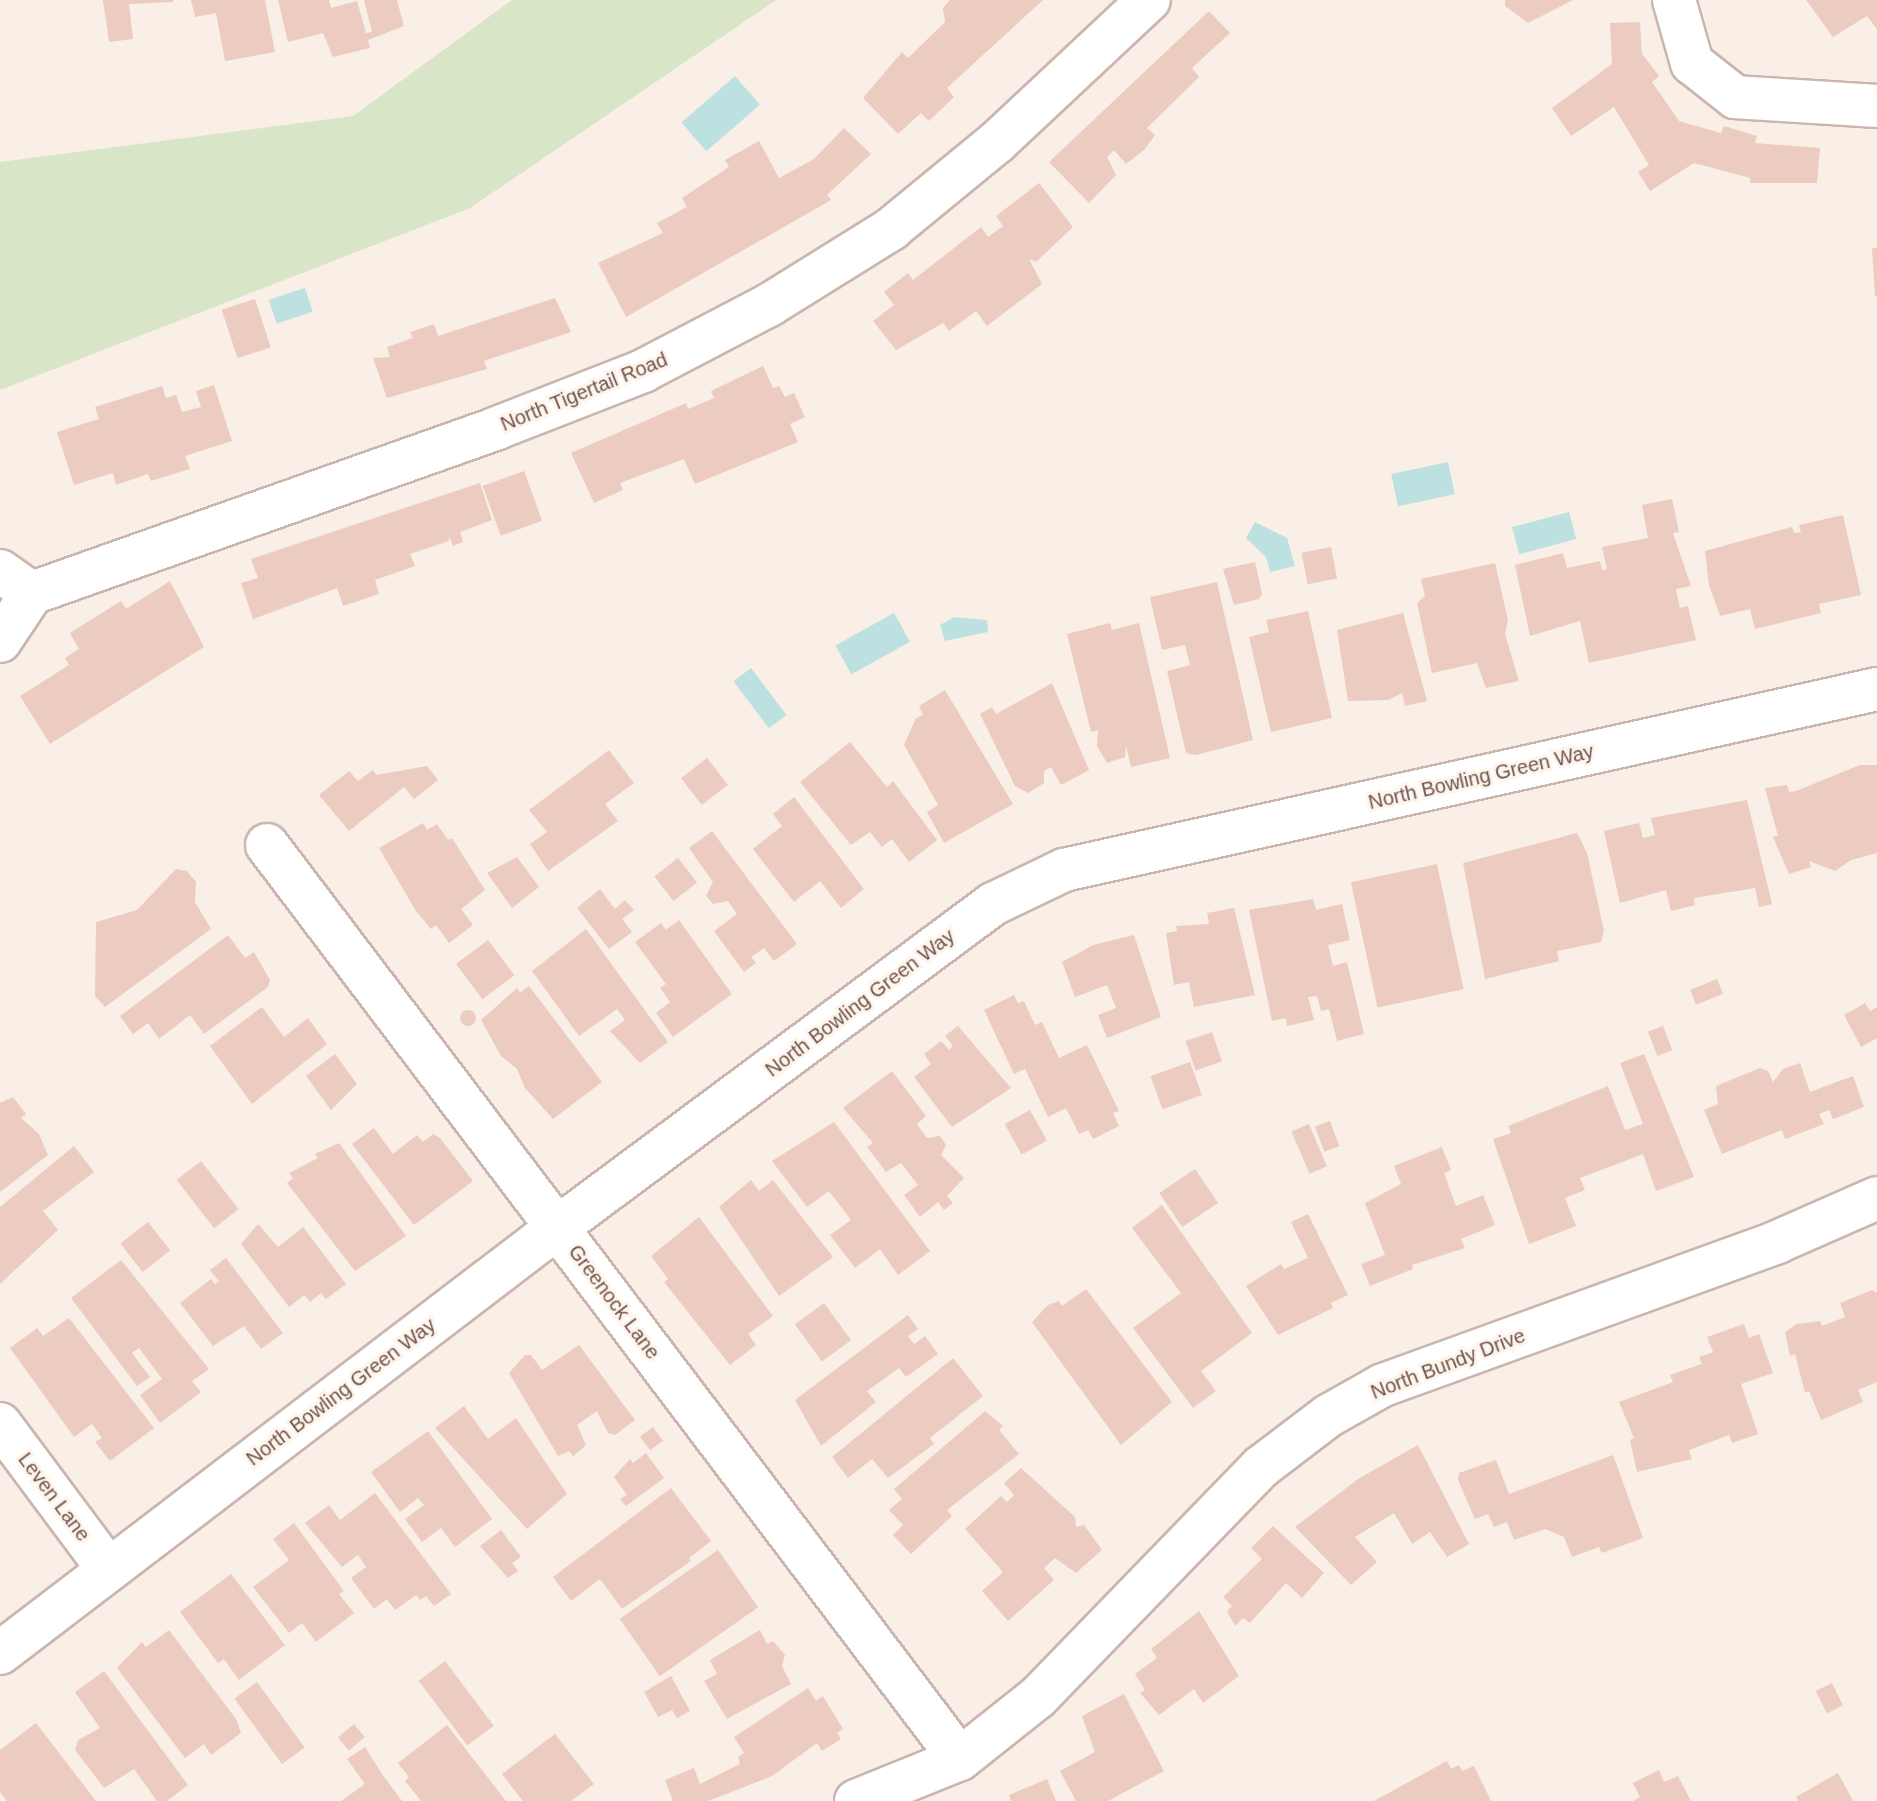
<!DOCTYPE html>
<html>
<head>
<meta charset="utf-8">
<style>
  body { margin:0 }
  #map { position:relative; width:1877px; height:1801px; overflow:hidden; background:#f9efe6; font-family:Arial,sans-serif }
  div>[style] { position:absolute }
  .green>* { inset:0; background:#d8e5c6 }
  .water>* { inset:0; background:#bde1e0; transform-origin:0 0 }
  .building>* { inset:0; background:#eccbc1; transform-origin:0 0 }
  .round { border-radius:50% }
  .roads { filter:drop-shadow(2px 0 #cab6ae) drop-shadow(-2px 0 #cab6ae) drop-shadow(0 2px #cab6ae) drop-shadow(0 -2px #cab6ae) }
  .minor>* { height:42px; margin:-21px; padding:0 21px; transform-origin:21px; border-radius:21px; background:#fff }
  span { translate:-50% -50%; white-space:nowrap; text-align:center; line-height:1.15; -webkit-text-stroke:6px #fdf4ec; paint-order:stroke }
  .street-label { font-size:20px; color:#70554e }
</style>
</head>
<body>
<div id="map">
  <div class="green">
    <div style="clip-path:polygon(512px 0,776px 0,470px 208px,0 390px,0 162px,353px 116px)"></div>
  </div>
  <div class="water">
    <div style="left:735px;top:76px;width:38px;height:71px;rotate:49deg"></div>
    <div style="left:305px;top:288px;width:25px;height:38px;rotate:72deg"></div>
    <div style="left:1448px;top:462px;width:33px;height:58px;rotate:78deg"></div>
    <div style="left:1569px;top:512px;width:28px;height:59px;rotate:75deg"></div>
    <div style="clip-path:polygon(1255px 522px,1287px 538px,1295px 566px,1270px 572px,1266px 557px,1246px 538px)"></div>
    <div style="left:894px;top:613px;width:33px;height:67px;rotate:61deg"></div>
    <div style="clip-path:polygon(954px 617px,987px 620px,988px 632px,945px 641px,940px 625px)"></div>
    <div style="left:751px;top:668px;width:59px;height:22px;rotate:53deg"></div>
  </div>
  <div class="building">
    <div style="clip-path:polygon(103px 0,173px 0,173px 2px,129px 4px,133px 39px,109px 42px)"></div>
    <div style="clip-path:polygon(191px 0,265px 0,275px 52px,225px 61px,216px 13px,195px 17px)"></div>
    <div style="clip-path:polygon(278px 0,329px 0,331px 8px,357px 1px,366px 33px,372px 32px,364px 0,397px 0,404px 26px,368px 40px,370px 48px,333px 57px,323px 33px,288px 42px)"></div>
    <div style="clip-path:polygon(950px 0,1043px 0,947px 88px,954px 97px,929px 121px,921px 113px,898px 134px,863px 98px,902px 52px,908px 58px,945px 22px,943px 8px)"></div>
    <div style="clip-path:polygon(1505px 0,1573px 0,1528px 23px,1505px 6px)"></div>
    <div style="clip-path:polygon(1806px 0,1877px 0,1877px 29px,1867px 16px,1833px 37px)"></div>
    <div style="clip-path:polygon(1209px 11px,1230px 33px,1192px 68px,1199px 77px,1147px 128px,1155px 135px,1144px 150px,1126px 164px,1114px 150px,1107px 157px,1116px 175px,1089px 203px,1049px 162px)"></div>
    <div style="clip-path:polygon(1640px 22px,1642px 54px,1659px 76px,1652px 82px,1679px 121px,1721px 133px,1724px 126px,1757px 136px,1755px 143px,1820px 148px,1817px 183px,1750px 183px,1750px 178px,1694px 163px,1650px 191px,1638px 172px,1649px 165px,1614px 107px,1571px 136px,1552px 108px,1612px 64px,1610px 23px)"></div>
    <div style="clip-path:polygon(844px 128px,871px 154px,827px 195px,831px 200px,626px 317px,598px 263px,663px 233px,657px 223px,687px 207px,682px 198px,729px 167px,725px 160px,759px 141px,779px 178px,814px 159px)"></div>
    <div style="clip-path:polygon(1039px 183px,1073px 227px,1036px 262px,1029px 259px,1042px 284px,987px 326px,976px 311px,949px 331px,943px 323px,896px 350px,873px 321px,894px 305px,884px 292px,908px 273px,913px 280px,981px 227px,988px 237px,1003px 226px,996px 216px)"></div>
    <div style="clip-path:polygon(1872px 248px,1877px 248px,1877px 296px,1875px 296px)"></div>
    <div style="clip-path:polygon(555px 298px,571px 332px,484px 361px,487px 369px,387px 398px,373px 358px,390px 357px,387px 347px,413px 338px,410px 332px,434px 324px,438px 336px)"></div>
    <div style="left:255px;top:299px;width:51px;height:35px;rotate:72deg"></div>
    <div style="clip-path:polygon(763px 366px,773px 388px,779px 386px,785px 397px,794px 393px,805px 417px,790px 424px,798px 442px,695px 484px,684px 459px,620px 483px,623px 490px,594px 503px,571px 453px,686px 403px,688px 409px,714px 398px,711px 391px)"></div>
    <div style="clip-path:polygon(214px 385px,232px 441px,185px 456px,190px 469px,151px 481px,148px 474px,116px 485px,113px 473px,74px 485px,57px 432px,99px 419px,95px 407px,162px 386px,166px 398px,176px 395px,182px 412px,201px 407px,196px 391px)"></div>
    <div style="left:524px;top:471px;width:53px;height:44px;rotate:70deg"></div>
    <div style="clip-path:polygon(480px 483px,492px 520px,460px 532px,463px 542px,453px 546px,449px 536px,449px 541px,410px 554px,415px 566px,375px 580px,379px 594px,343px 606px,337px 588px,253px 619px,241px 583px,258px 578px,251px 559px)"></div>
    <div style="clip-path:polygon(1672px 499px,1679px 532px,1673px 533px,1691px 586px,1676px 589px,1680px 608px,1688px 606px,1696px 640px,1589px 663px,1580px 621px,1530px 636px,1515px 565px,1563px 553px,1567px 568px,1600px 561px,1602px 570px,1607px 569px,1602px 547px,1648px 538px,1642px 505px)"></div>
    <div style="clip-path:polygon(1843px 515px,1861px 595px,1819px 604px,1821px 613px,1755px 629px,1750px 609px,1720px 616px,1709px 585px,1705px 551px,1792px 527px,1794px 533px,1801px 532px,1799px 525px)"></div>
    <div style="left:1331px;top:547px;width:32px;height:30px;rotate:79deg"></div>
    <div style="clip-path:polygon(1255px 562px,1262px 594px,1259px 599px,1234px 605px,1223px 569px)"></div>
    <div style="clip-path:polygon(1495px 563px,1508px 620px,1505px 634px,1519px 681px,1486px 688px,1477px 663px,1432px 673px,1417px 603px,1425px 596px,1421px 579px)"></div>
    <div style="clip-path:polygon(170px 581px,204px 647px,50px 744px,20px 696px,69px 665px,65px 658px,79px 649px,70px 633px,121px 601px,126px 609px)"></div>
    <div style="clip-path:polygon(1217px 582px,1253px 740px,1196px 755px,1186px 753px,1167px 671px,1190px 665px,1185px 645px,1162px 650px,1150px 597px)"></div>
    <div style="clip-path:polygon(1308px 611px,1332px 718px,1271px 732px,1249px 637px,1269px 632px,1266px 620px)"></div>
    <div style="clip-path:polygon(1403px 613px,1427px 701px,1405px 706px,1402px 693px,1388px 700px,1348px 701px,1337px 630px)"></div>
    <div style="clip-path:polygon(1110px 623px,1112px 630px,1139px 623px,1170px 758px,1131px 767px,1126px 746px,1125px 757px,1107px 763px,1097px 746px,1098px 730px,1091px 732px,1067px 634px)"></div>
    <div style="clip-path:polygon(1052px 683px,1089px 770px,1061px 785px,1051px 767px,1044px 771px,1044px 783px,1028px 793px,1015px 786px,980px 714px,992px 707px,996px 714px)"></div>
    <div style="clip-path:polygon(945px 690px,1013px 804px,944px 843px,927px 812px,938px 805px,904px 745px,916px 718px,923px 715px,919px 706px)"></div>
    <div style="clip-path:polygon(850px 742px,887px 787px,893px 781px,937px 840px,909px 862px,892px 839px,882px 847px,870px 832px,851px 845px,800px 782px)"></div>
    <div style="clip-path:polygon(609px 750px,634px 783px,605px 804px,618px 821px,548px 871px,530px 844px,547px 832px,529px 810px)"></div>
    <div style="left:707px;top:758px;width:34px;height:33px;rotate:52deg"></div>
    <div style="clip-path:polygon(1860px 765px,1877px 765px,1877px 853px,1851px 860px,1835px 871px,1809px 861px,1811px 867px,1789px 874px,1773px 837px,1778px 836px,1765px 788px,1787px 785px,1789px 792px,1796px 791px)"></div>
    <div style="clip-path:polygon(427px 766px,438px 780px,414px 799px,404px 787px,349px 831px,319px 795px,349px 771px,358px 781px,373px 770px,376px 775px)"></div>
    <div style="clip-path:polygon(794px 797px,864px 889px,841px 908px,820px 881px,794px 902px,753px 849px,782px 826px,773px 814px)"></div>
    <div style="clip-path:polygon(1747px 800px,1772px 904px,1759px 907px,1755px 888px,1694px 898px,1695px 905px,1671px 911px,1666px 890px,1620px 903px,1604px 831px,1639px 823px,1643px 838px,1655px 835px,1651px 818px)"></div>
    <div style="clip-path:polygon(423px 823px,427px 830px,437px 824px,448px 840px,452px 838px,485px 890px,461px 909px,473px 925px,449px 943px,436px 925px,431px 929px,416px 911px,379px 848px)"></div>
    <div style="clip-path:polygon(712px 831px,797px 944px,774px 961px,764px 948px,751px 957px,756px 963px,744px 972px,714px 931px,737px 914px,728px 901px,713px 904px,706px 896px,713px 882px,689px 848px)"></div>
    <div style="clip-path:polygon(1577px 833px,1587px 853px,1604px 931px,1601px 942px,1557px 951px,1559px 961px,1485px 979px,1463px 863px)"></div>
    <div style="clip-path:polygon(517px 857px,539px 887px,512px 908px,487px 873px)"></div>
    <div style="left:678px;top:858px;width:31px;height:30px;rotate:52deg"></div>
    <div style="left:1437px;top:864px;width:128px;height:88px;rotate:78deg"></div>
    <div style="clip-path:polygon(176px 869px,187px 871px,196px 882px,195px 902px,211px 929px,105px 1007px,95px 996px,96px 922px,137px 910px)"></div>
    <div style="clip-path:polygon(600px 889px,615px 909px,625px 900px,634px 910px,622px 919px,632px 932px,609px 949px,577px 908px)"></div>
    <div style="clip-path:polygon(1313px 899px,1316px 910px,1342px 904px,1350px 940px,1328px 945px,1333px 966px,1347px 962px,1364px 1034px,1337px 1041px,1329px 1009px,1321px 1011px,1317px 996px,1308px 997px,1314px 1020px,1287px 1026px,1286px 1018px,1272px 1021px,1249px 910px)"></div>
    <div style="clip-path:polygon(1234px 908px,1255px 995px,1194px 1007px,1189px 982px,1174px 985px,1166px 933px,1177px 931px,1176px 926px,1209px 924px,1207px 913px)"></div>
    <div style="clip-path:polygon(679px 920px,732px 994px,673px 1037px,656px 1013px,670px 1002px,660px 988px,666px 984px,635px 942px,661px 923px,666px 930px)"></div>
    <div style="clip-path:polygon(586px 929px,668px 1042px,640px 1063px,610px 1031px,625px 1020px,617px 1009px,579px 1036px,532px 971px)"></div>
    <div style="clip-path:polygon(228px 935px,245px 958px,254px 952px,270px 980px,268px 987px,204px 1034px,190px 1015px,159px 1039px,148px 1023px,133px 1034px,120px 1016px)"></div>
    <div style="clip-path:polygon(1134px 935px,1161px 1017px,1107px 1038px,1098px 1015px,1116px 1008px,1107px 985px,1075px 997px,1062px 962px,1093px 945px)"></div>
    <div style="left:488px;top:940px;width:44px;height:40px;rotate:53deg"></div>
    <div style="left:1717px;top:979px;width:16px;height:29px;rotate:68deg"></div>
    <div style="clip-path:polygon(529px 986px,602px 1082px,553px 1119px,525px 1088px,517px 1069px,501px 1056px,481px 1020px,517px 988px,520px 993px)"></div>
    <div style="clip-path:polygon(1014px 995px,1018px 1003px,1024px 1001px,1035px 1025px,1042px 1022px,1059px 1058px,1087px 1045px,1119px 1111px,1113px 1113px,1119px 1126px,1093px 1139px,1088px 1130px,1079px 1134px,1066px 1108px,1048px 1117px,1025px 1069px,1014px 1074px,984px 1010px)"></div>
    <div style="clip-path:polygon(1865px 1003px,1870px 1011px,1877px 1007px,1877px 1038px,1861px 1047px,1844px 1015px)"></div>
    <div style="clip-path:polygon(262px 1007px,284px 1037px,308px 1018px,327px 1044px,252px 1104px,210px 1046px)"></div>
    <div class="round" style="left:460px;top:1010px;width:16px;height:16px"></div>
    <div style="clip-path:polygon(958px 1026px,1011px 1088px,952px 1127px,914px 1077px,931px 1064px,924px 1054px,941px 1041px,949px 1050px,953px 1046px,945px 1036px)"></div>
    <div style="left:1663px;top:1026px;width:26px;height:16px;rotate:69deg"></div>
    <div style="left:1212px;top:1032px;width:31px;height:28px;rotate:71deg"></div>
    <div style="clip-path:polygon(335px 1054px,357px 1084px,331px 1110px,306px 1076px)"></div>
    <div style="clip-path:polygon(1644px 1054px,1694px 1177px,1656px 1191px,1643px 1154px,1580px 1178px,1585px 1190px,1565px 1198px,1576px 1226px,1529px 1244px,1493px 1139px,1511px 1133px,1508px 1126px,1608px 1086px,1625px 1130px,1643px 1124px,1620px 1063px)"></div>
    <div style="left:1190px;top:1062px;width:35px;height:42px;rotate:70deg"></div>
    <div style="clip-path:polygon(1800px 1063px,1810px 1092px,1853px 1076px,1864px 1107px,1833px 1119px,1829px 1110px,1819px 1114px,1824px 1124px,1785px 1139px,1782px 1130px,1722px 1154px,1704px 1110px,1718px 1104px,1716px 1086px,1760px 1068px,1768px 1071px,1773px 1082px,1783px 1069px)"></div>
    <div style="clip-path:polygon(892px 1071px,926px 1116px,917px 1124px,927px 1138px,940px 1136px,946px 1145px,941px 1155px,964px 1178px,947px 1196px,953px 1203px,944px 1210px,938px 1202px,920px 1217px,904px 1195px,918px 1185px,901px 1163px,886px 1172px,867px 1147px,873px 1143px,843px 1108px)"></div>
    <div style="clip-path:polygon(13px 1097px,26px 1114px,21px 1118px,39px 1134px,48px 1155px,0 1192px,0 1103px)"></div>
    <div style="left:1030px;top:1110px;width:35px;height:29px;rotate:61deg"></div>
    <div style="left:1330px;top:1121px;width:27px;height:16px;rotate:70deg"></div>
    <div style="clip-path:polygon(834px 1122px,930px 1251px,898px 1275px,880px 1249px,855px 1268px,830px 1235px,851px 1220px,829px 1191px,807px 1207px,772px 1161px)"></div>
    <div style="left:1309px;top:1124px;width:46px;height:19px;rotate:67deg"></div>
    <div style="clip-path:polygon(374px 1128px,393px 1154px,417px 1135px,423px 1142px,433px 1134px,440px 1138px,473px 1181px,414px 1225px,352px 1144px)"></div>
    <div style="clip-path:polygon(339px 1143px,406px 1236px,355px 1271px,287px 1183px,293px 1178px,289px 1173px,318px 1158px,315px 1154px)"></div>
    <div style="clip-path:polygon(74px 1146px,94px 1172px,43px 1211px,58px 1230px,0 1284px,0 1207px)"></div>
    <div style="clip-path:polygon(1442px 1147px,1451px 1170px,1444px 1173px,1456px 1206px,1483px 1195px,1495px 1225px,1461px 1239px,1465px 1248px,1412px 1265px,1413px 1269px,1370px 1286px,1361px 1264px,1385px 1255px,1365px 1203px,1401px 1184px,1394px 1166px)"></div>
    <div style="left:201px;top:1161px;width:61px;height:31px;rotate:52deg"></div>
    <div style="left:1195px;top:1169px;width:41px;height:43px;rotate:56deg"></div>
    <div style="clip-path:polygon(751px 1180px,759px 1191px,773px 1180px,833px 1257px,779px 1296px,719px 1207px)"></div>
    <div style="clip-path:polygon(1162px 1205px,1252px 1333px,1201px 1371px,1216px 1391px,1193px 1408px,1133px 1328px,1181px 1293px,1132px 1228px)"></div>
    <div style="clip-path:polygon(1308px 1214px,1348px 1295px,1331px 1303px,1333px 1308px,1278px 1335px,1246px 1286px,1281px 1264px,1284px 1269px,1308px 1258px,1291px 1222px)"></div>
    <div style="clip-path:polygon(699px 1217px,773px 1316px,748px 1334px,756px 1345px,730px 1365px,664px 1282px,668px 1279px,651px 1256px)"></div>
    <div style="left:148px;top:1222px;width:36px;height:35px;rotate:52deg"></div>
    <div style="clip-path:polygon(258px 1224px,278px 1247px,303px 1227px,346px 1284px,326px 1299px,321px 1293px,310px 1302px,304px 1295px,289px 1307px,241px 1244px)"></div>
    <div style="clip-path:polygon(226px 1258px,283px 1333px,261px 1349px,244px 1326px,213px 1346px,180px 1303px,211px 1279px,215px 1284px,219px 1281px,210px 1270px)"></div>
    <div style="clip-path:polygon(121px 1260px,209px 1369px,192px 1381px,201px 1392px,160px 1423px,140px 1395px,162px 1379px,139px 1348px,132px 1353px,150px 1377px,137px 1386px,71px 1298px)"></div>
    <div style="clip-path:polygon(1086px 1289px,1172px 1402px,1121px 1445px,1032px 1322px,1048px 1305px,1059px 1301px,1062px 1306px)"></div>
    <div style="clip-path:polygon(1872px 1290px,1877px 1293px,1877px 1382px,1858px 1390px,1863px 1402px,1821px 1420px,1809px 1391px,1805px 1393px,1795px 1354px,1790px 1356px,1785px 1332px,1797px 1324px,1820px 1321px,1822px 1326px,1845px 1317px,1840px 1303px)"></div>
    <div style="left:824px;top:1303px;width:46px;height:36px;rotate:54deg"></div>
    <div style="clip-path:polygon(908px 1315px,918px 1329px,908px 1336px,914px 1344px,925px 1336px,938px 1354px,906px 1377px,899px 1368px,867px 1391px,876px 1402px,821px 1446px,795px 1400px)"></div>
    <div style="clip-path:polygon(69px 1318px,154px 1428px,110px 1461px,95px 1442px,102px 1438px,92px 1424px,74px 1437px,10px 1348px,37px 1328px,43px 1336px)"></div>
    <div style="clip-path:polygon(1744px 1324px,1749px 1338px,1759px 1334px,1773px 1373px,1741px 1384px,1758px 1434px,1732px 1443px,1729px 1435px,1689px 1450px,1692px 1459px,1637px 1472px,1630px 1440px,1634px 1438px,1619px 1402px,1673px 1382px,1670px 1375px,1702px 1364px,1699px 1357px,1713px 1352px,1707px 1337px)"></div>
    <div style="clip-path:polygon(579px 1345px,635px 1420px,615px 1435px,608px 1433px,597px 1411px,577px 1425px,586px 1445px,573px 1456px,569px 1451px,558px 1456px,509px 1373px,525px 1355px,531px 1355px,542px 1370px)"></div>
    <div style="clip-path:polygon(953px 1358px,983px 1396px,930px 1438px,934px 1444px,888px 1478px,872px 1459px,848px 1478px,832px 1457px)"></div>
    <div style="clip-path:polygon(464px 1406px,488px 1439px,516px 1418px,567px 1494px,527px 1529px,435px 1428px)"></div>
    <div style="clip-path:polygon(985px 1411px,1003px 1426px,999px 1430px,1019px 1454px,947px 1510px,952px 1516px,911px 1554px,893px 1535px,903px 1525px,889px 1510px,902px 1499px,894px 1489px)"></div>
    <div style="left:653px;top:1427px;width:17px;height:16px;rotate:54deg"></div>
    <div style="clip-path:polygon(428px 1431px,492px 1519px,455px 1547px,441px 1528px,422px 1542px,405px 1519px,424px 1505px,418px 1498px,400px 1512px,371px 1472px)"></div>
    <div style="clip-path:polygon(1418px 1445px,1469px 1544px,1447px 1557px,1430px 1532px,1412px 1544px,1394px 1513px,1355px 1537px,1377px 1562px,1351px 1585px,1295px 1527px,1358px 1479px)"></div>
    <div style="clip-path:polygon(646px 1453px,664px 1478px,626px 1506px,620px 1499px,627px 1495px,614px 1477px,630px 1459px,633px 1463px)"></div>
    <div style="clip-path:polygon(1613px 1455px,1643px 1538px,1602px 1553px,1599px 1547px,1572px 1557px,1564px 1537px,1545px 1529px,1514px 1540px,1507px 1522px,1494px 1527px,1488px 1514px,1475px 1519px,1458px 1480px,1459px 1473px,1496px 1460px,1509px 1494px)"></div>
    <div style="clip-path:polygon(1021px 1468px,1075px 1517px,1076px 1527px,1084px 1525px,1102px 1550px,1076px 1573px,1055px 1558px,1044px 1568px,1054px 1580px,1008px 1621px,982px 1591px,1003px 1572px,965px 1529px,1001px 1496px,1007px 1502px,1014px 1495px,1004px 1483px)"></div>
    <div style="clip-path:polygon(671px 1488px,711px 1541px,689px 1558px,691px 1561px,622px 1609px,600px 1579px,571px 1601px,553px 1577px)"></div>
    <div style="clip-path:polygon(375px 1493px,451px 1594px,434px 1606px,426px 1596px,420px 1600px,416px 1595px,395px 1610px,387px 1599px,374px 1609px,351px 1578px,366px 1567px,358px 1555px,342px 1567px,305px 1523px,329px 1505px,340px 1520px)"></div>
    <div style="clip-path:polygon(294px 1523px,344px 1591px,339px 1594px,354px 1613px,316px 1642px,302px 1623px,289px 1633px,253px 1587px,289px 1560px,273px 1539px)"></div>
    <div style="clip-path:polygon(1273px 1526px,1324px 1573px,1302px 1598px,1286px 1583px,1250px 1623px,1243px 1618px,1235px 1626px,1227px 1611px,1232px 1606px,1223px 1597px,1262px 1559px,1251px 1548px)"></div>
    <div style="clip-path:polygon(501px 1530px,521px 1557px,512px 1563px,518px 1571px,508px 1578px,480px 1546px)"></div>
    <div style="left:718px;top:1550px;width:70px;height:120px;rotate:55deg"></div>
    <div style="clip-path:polygon(231px 1574px,285px 1645px,239px 1680px,224px 1659px,218px 1663px,180px 1612px)"></div>
    <div style="clip-path:polygon(1199px 1611px,1239px 1676px,1203px 1703px,1194px 1689px,1159px 1715px,1140px 1693px,1145px 1690px,1135px 1674px,1157px 1658px,1151px 1649px)"></div>
    <div style="clip-path:polygon(169px 1630px,236px 1719px,241px 1733px,211px 1755px,204px 1744px,185px 1758px,117px 1668px,142px 1642px,146px 1647px)"></div>
    <div style="clip-path:polygon(760px 1630px,767px 1644px,773px 1641px,785px 1655px,782px 1666px,791px 1684px,727px 1719px,704px 1681px,717px 1674px,710px 1660px)"></div>
    <div style="left:445px;top:1661px;width:81px;height:33px;rotate:53deg"></div>
    <div style="clip-path:polygon(104px 1671px,188px 1785px,167px 1801px,157px 1801px,134px 1769px,104px 1788px,75px 1750px,78px 1740px,100px 1728px,75px 1692px)"></div>
    <div style="clip-path:polygon(671px 1676px,690px 1711px,677px 1718px,672px 1710px,658px 1717px,644px 1692px)"></div>
    <div style="left:257px;top:1682px;width:81px;height:28px;rotate:54deg"></div>
    <div style="left:1832px;top:1683px;width:25px;height:18px;rotate:64deg"></div>
    <div style="clip-path:polygon(808px 1688px,816px 1701px,823px 1696px,843px 1729px,837px 1733px,841px 1739px,822px 1751px,817px 1743px,772px 1776px,708px 1801px,673px 1801px,665px 1780px,694px 1768px,700px 1784px,740px 1764px,738px 1757px,744px 1753px,734px 1737px)"></div>
    <div style="clip-path:polygon(1124px 1694px,1164px 1771px,1108px 1801px,1076px 1801px,1060px 1771px,1095px 1752px,1082px 1716px)"></div>
    <div style="clip-path:polygon(36px 1723px,96px 1801px,7px 1801px,0 1792px,0 1750px)"></div>
    <div style="left:354px;top:1724px;width:17px;height:21px;rotate:50deg"></div>
    <div style="clip-path:polygon(447px 1725px,506px 1801px,421px 1801px,405px 1781px,409px 1777px,398px 1763px)"></div>
    <div style="clip-path:polygon(555px 1734px,594px 1784px,571px 1801px,523px 1801px,502px 1774px)"></div>
    <div style="clip-path:polygon(365px 1747px,382px 1774px,402px 1801px,341px 1801px,365px 1784px,347px 1759px)"></div>
    <div style="clip-path:polygon(1447px 1761px,1451px 1769px,1459px 1765px,1462px 1771px,1474px 1766px,1491px 1801px,1374px 1801px)"></div>
    <div style="clip-path:polygon(1659px 1770px,1664px 1782px,1678px 1776px,1691px 1801px,1633px 1801px,1640px 1797px,1633px 1783px)"></div>
    <div style="clip-path:polygon(1838px 1773px,1853px 1801px,1798px 1801px,1796px 1797px)"></div>
    <div style="clip-path:polygon(1047px 1779px,1056px 1801px,1011px 1801px,1009px 1795px)"></div>
  </div>
  <div class="roads">
    <div class="minor">
      <div style="left:1674px;top:0;width:66px;rotate:74.1deg"></div>
      <div style="left:1692px;top:63px;width:55px;rotate:38.3deg"></div>
      <div style="left:1735px;top:97px;width:142px;rotate:3.6deg"></div>
      <div style="left:0;top:571px;width:39px;rotate:35deg"></div>
      <div style="left:0;top:641px;width:58px;rotate:-56.3deg"></div>
      <div style="left:32px;top:593px;width:493px;rotate:-19.5deg"></div>
      <div style="left:497px;top:428px;width:157px;rotate:-21.3deg"></div>
      <div style="left:643px;top:371px;width:142px;rotate:-27.6deg"></div>
      <div style="left:769px;top:305px;width:144px;rotate:-31.9deg"></div>
      <div style="left:891px;top:229px;width:137px;rotate:-39.4deg"></div>
      <div style="left:997px;top:142px;width:208px;rotate:-43.1deg"></div>
      <div style="left:267px;top:845px;width:1147px;rotate:52.83deg"></div>
      <div style="left:0;top:1424px;width:182px;rotate:53.3deg"></div>
      <div style="left:0;top:1653px;width:702px;rotate:-37.36deg"></div>
      <div style="left:558px;top:1227px;width:542px;rotate:-36.59deg"></div>
      <div style="left:993px;top:904px;width:79px;rotate:-25.6deg"></div>
      <div style="left:1064px;top:870px;width:833px;rotate:-12.55deg"></div>
      <div style="left:856px;top:1801px;width:112px;rotate:-22deg"></div>
      <div style="left:960px;top:1759px;width:100px;rotate:-38.5deg"></div>
      <div style="left:1038px;top:1697px;width:320px;rotate:-45.9deg"></div>
      <div style="left:1261px;top:1467px;width:84px;rotate:-37.3deg"></div>
      <div style="left:1328px;top:1416px;width:63px;rotate:-29.4deg"></div>
      <div style="left:1383px;top:1385px;width:419px;rotate:-19.9deg"></div>
      <div style="left:1777px;top:1242px;width:109px;rotate:-23.7deg"></div>
    </div>
  </div>
  <div class="street-label">
    <span style="left:584px;top:392px;rotate:-22deg">North Tigertail Road</span>
    <span style="left:1481px;top:777px;rotate:-13deg">North Bowling Green Way</span>
    <span style="left:860px;top:1003px;rotate:-37deg">North Bowling Green Way</span>
    <span style="left:614px;top:1302px;rotate:53deg">Greenock Lane</span>
    <span style="left:1448px;top:1364px;rotate:-21deg">North Bundy Drive</span>
    <span style="left:341px;top:1392px;rotate:-37deg">North Bowling Green Way</span>
    <span style="left:54px;top:1497px;rotate:53deg">Leven Lane</span>
  </div>
</div>
</body>
</html>
